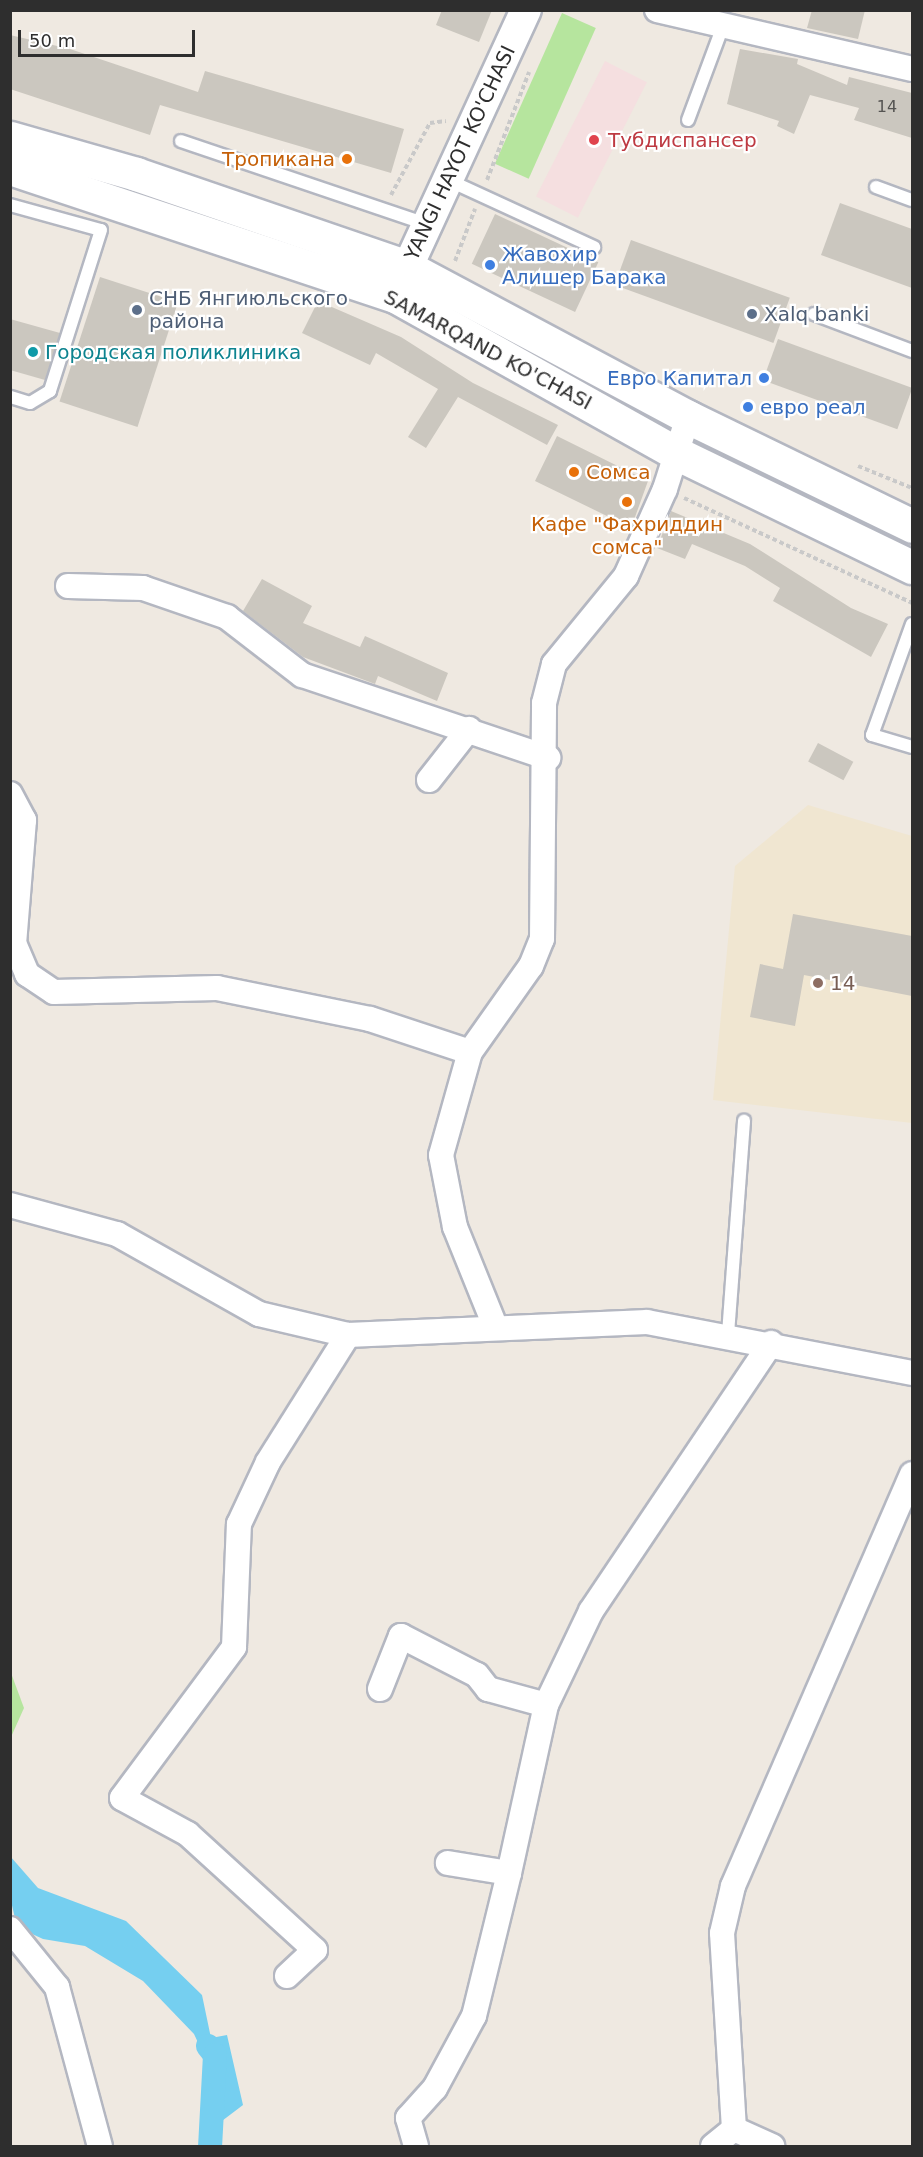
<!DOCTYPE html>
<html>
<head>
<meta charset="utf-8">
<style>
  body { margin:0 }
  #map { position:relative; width:923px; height:2157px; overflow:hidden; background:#efe9e1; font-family:"DejaVu Sans",sans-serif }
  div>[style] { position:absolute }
  .education>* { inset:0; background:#f0e6d1 }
  .medical>* { inset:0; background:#f5dfe0; transform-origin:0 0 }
  .green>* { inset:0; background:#b6e59e; transform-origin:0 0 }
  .water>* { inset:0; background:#75cff0 }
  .canal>* { height:24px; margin:-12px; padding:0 12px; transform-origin:12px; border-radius:12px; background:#75cff0 }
  .building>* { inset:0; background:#cbc7bf; transform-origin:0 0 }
  .path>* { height:4px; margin-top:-2px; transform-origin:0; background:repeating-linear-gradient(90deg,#c9c9c9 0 4.5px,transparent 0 7.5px) }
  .roads { filter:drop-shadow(2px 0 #b4b7c1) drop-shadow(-2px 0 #b4b7c1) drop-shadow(0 2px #b4b7c1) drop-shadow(0 -2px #b4b7c1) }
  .service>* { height:12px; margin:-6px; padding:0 6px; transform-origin:6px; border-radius:6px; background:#fff }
  .minor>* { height:24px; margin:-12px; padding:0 12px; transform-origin:12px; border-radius:12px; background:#fff }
  .tertiary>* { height:30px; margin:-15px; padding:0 15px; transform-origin:15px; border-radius:15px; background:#fff }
  .secondary>* { height:33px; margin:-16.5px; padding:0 16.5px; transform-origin:16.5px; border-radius:16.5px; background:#fff }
  .dots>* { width:16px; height:16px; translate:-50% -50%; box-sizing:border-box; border:3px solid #fff; border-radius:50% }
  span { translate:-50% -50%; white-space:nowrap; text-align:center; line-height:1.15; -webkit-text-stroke:4.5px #fff; paint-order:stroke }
  .number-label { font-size:16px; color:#555452 }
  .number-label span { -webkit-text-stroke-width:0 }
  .health-label { font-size:20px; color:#be3a42 }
  .left { translate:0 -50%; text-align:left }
  .street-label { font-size:20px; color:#2e2e2e }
  .food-label { font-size:20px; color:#c56008 }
  .right { translate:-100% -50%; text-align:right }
  .shop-label { font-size:20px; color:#366cbe }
  .service-label { font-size:20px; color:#4e5e75 }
  .culture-label { font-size:20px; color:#0d838f }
  .education-label { font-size:20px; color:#785e54 }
  .frame { position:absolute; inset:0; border:12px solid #2e2e2e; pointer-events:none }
  .scale { position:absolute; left:18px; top:30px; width:177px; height:27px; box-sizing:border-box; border:3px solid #2e2e2e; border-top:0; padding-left:8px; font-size:18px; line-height:21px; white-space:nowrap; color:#2e2e2e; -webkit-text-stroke:4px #fff; paint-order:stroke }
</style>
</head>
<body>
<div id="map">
  <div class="education">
    <div style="clip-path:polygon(808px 805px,912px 836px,912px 1123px,713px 1100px,735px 866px)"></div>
  </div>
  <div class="medical">
    <div style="left:605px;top:61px;width:47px;height:152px;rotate:27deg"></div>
  </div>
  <div class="green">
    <div style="left:562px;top:13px;width:37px;height:165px;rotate:24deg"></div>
    <div style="clip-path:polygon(11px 1673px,24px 1708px,11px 1737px,10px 1737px)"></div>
  </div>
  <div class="water">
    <div style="clip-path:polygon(10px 1856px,38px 1888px,126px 1921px,202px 1995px,211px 2038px,227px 2035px,243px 2105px,210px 2130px,215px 2079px,194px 2034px,143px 1981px,85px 1946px,43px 1939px,17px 1927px,11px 1901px)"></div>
  </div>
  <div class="canal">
    <div style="left:208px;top:2046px;width:11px;rotate:52deg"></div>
    <div style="left:215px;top:2055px;width:91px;rotate:93.1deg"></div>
  </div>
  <div class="building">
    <div style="clip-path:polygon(442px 10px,492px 10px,479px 42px,436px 25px)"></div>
    <div style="clip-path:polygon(812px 10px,865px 10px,858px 39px,807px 28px)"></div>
    <div style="clip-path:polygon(10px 35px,70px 49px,198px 92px,205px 71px,404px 129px,391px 173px,160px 105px,150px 135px,10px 89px)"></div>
    <div style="clip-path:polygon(740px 49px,798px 59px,797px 64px,847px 85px,849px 77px,912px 93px,912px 138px,854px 120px,859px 108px,810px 95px,794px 134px,777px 126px,779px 121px,727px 104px)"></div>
    <div style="clip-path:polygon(840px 203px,912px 229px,912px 288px,821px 255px)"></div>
    <div style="left:495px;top:214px;width:114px;height:55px;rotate:25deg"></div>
    <div style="left:631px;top:240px;width:169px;height:48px;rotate:20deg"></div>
    <div style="left:100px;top:277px;width:82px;height:131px;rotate:18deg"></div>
    <div style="clip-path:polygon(318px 301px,401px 337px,473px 383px,558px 425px,547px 445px,458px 397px,426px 448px,408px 437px,438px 389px,376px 353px,370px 365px,302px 333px)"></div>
    <div style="clip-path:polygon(10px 319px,60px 333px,45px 380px,10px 370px)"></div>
    <div style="left:778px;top:339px;width:143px;height:44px;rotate:20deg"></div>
    <div style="clip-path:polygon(557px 436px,648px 481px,630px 531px,607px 523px,609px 517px,535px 481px)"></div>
    <div style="clip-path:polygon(671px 511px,750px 544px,851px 608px,888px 624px,871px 657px,773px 601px,780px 588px,745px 566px,692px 544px,685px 559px,657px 548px)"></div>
    <div style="clip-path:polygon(262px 579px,312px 606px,303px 623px,360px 647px,365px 636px,448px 673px,437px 701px,378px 676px,375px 684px,303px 657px,243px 611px)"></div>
    <div style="left:818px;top:743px;width:40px;height:21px;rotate:28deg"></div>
    <div style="clip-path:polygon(793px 914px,912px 936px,912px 996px,804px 975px,795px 1026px,750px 1017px,760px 964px,783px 969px)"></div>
  </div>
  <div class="path">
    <div style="left:487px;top:180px;width:116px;rotate:-68.7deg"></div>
    <div style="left:391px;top:195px;width:82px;rotate:-61.6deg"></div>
    <div style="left:430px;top:123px;width:16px;rotate:-7deg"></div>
    <div style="left:455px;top:261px;width:56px;rotate:-69deg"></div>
    <div style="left:858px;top:466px;width:58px;rotate:22.2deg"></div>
    <div style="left:684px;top:498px;width:251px;rotate:24.7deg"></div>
  </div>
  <div class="roads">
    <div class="service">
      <div style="left:688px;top:120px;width:100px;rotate:-69.6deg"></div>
      <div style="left:181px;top:141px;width:259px;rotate:18.7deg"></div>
      <div style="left:448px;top:180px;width:161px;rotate:24.7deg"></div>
      <div style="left:876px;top:187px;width:38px;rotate:20deg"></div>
      <div style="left:10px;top:205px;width:94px;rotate:15.4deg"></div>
      <div style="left:101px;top:230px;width:169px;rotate:107.6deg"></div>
      <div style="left:50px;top:391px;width:23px;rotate:149deg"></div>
      <div style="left:30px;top:403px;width:21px;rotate:-163deg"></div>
      <div style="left:814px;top:314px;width:105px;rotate:20.7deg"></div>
      <div style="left:912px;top:624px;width:118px;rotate:109.8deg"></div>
      <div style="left:872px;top:735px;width:42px;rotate:16.7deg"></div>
      <div style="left:728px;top:1334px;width:214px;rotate:-85.7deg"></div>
    </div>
    <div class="minor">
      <div style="left:657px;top:10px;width:262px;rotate:13deg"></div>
      <div style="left:68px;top:586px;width:75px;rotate:1.5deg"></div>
      <div style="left:143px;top:588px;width:89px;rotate:19deg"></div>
      <div style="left:227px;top:617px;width:95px;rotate:37.7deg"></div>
      <div style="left:302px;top:675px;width:260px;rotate:18.6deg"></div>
      <div style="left:429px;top:780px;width:65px;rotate:-51.9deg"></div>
      <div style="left:10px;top:794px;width:30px;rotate:62deg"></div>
      <div style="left:24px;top:820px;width:123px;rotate:94.6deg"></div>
      <div style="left:14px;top:943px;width:34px;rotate:67deg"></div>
      <div style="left:27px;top:974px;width:32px;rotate:34deg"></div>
      <div style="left:54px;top:992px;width:163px;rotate:-1.4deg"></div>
      <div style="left:217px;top:988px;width:156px;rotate:11.5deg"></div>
      <div style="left:370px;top:1019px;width:105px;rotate:18.3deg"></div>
      <div style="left:10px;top:1205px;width:111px;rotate:15.2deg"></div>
      <div style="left:117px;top:1234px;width:163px;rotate:29.4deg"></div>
      <div style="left:259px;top:1314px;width:91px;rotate:13.3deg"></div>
      <div style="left:348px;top:1335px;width:299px;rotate:-2.5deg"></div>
      <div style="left:647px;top:1322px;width:270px;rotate:10.9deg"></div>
      <div style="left:495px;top:1326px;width:107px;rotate:-112deg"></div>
      <div style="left:455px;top:1227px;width:73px;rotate:-101deg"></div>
      <div style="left:441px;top:1155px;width:107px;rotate:-74.3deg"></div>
      <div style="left:470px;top:1052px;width:105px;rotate:-54.7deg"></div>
      <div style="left:531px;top:966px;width:29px;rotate:-68deg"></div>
      <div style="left:542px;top:939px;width:236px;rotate:-89.5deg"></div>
      <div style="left:544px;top:703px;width:40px;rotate:-75.6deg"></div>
      <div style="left:554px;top:664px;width:114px;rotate:-50.7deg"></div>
      <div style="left:626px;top:576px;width:95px;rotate:-65.9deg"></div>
      <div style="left:665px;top:489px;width:76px;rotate:-72.3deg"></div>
      <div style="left:380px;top:1689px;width:57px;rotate:-68.4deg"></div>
      <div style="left:401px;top:1636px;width:85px;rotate:27.2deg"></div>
      <div style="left:477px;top:1675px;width:18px;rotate:52deg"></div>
      <div style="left:488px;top:1689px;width:60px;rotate:15.4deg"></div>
      <div style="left:546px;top:1705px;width:172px;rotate:102.4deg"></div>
      <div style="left:546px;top:1705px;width:104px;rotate:-64.4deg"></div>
      <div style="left:591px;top:1611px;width:323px;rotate:-56.1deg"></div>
      <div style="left:10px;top:1929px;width:75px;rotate:51deg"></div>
      <div style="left:57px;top:1987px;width:165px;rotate:74.9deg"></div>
      <div style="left:287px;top:1976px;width:38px;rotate:-43deg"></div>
      <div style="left:315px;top:1950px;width:172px;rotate:-137.6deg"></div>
      <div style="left:188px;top:1834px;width:75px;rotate:-151.4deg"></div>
      <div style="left:122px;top:1798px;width:188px;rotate:-53.4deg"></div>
      <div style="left:234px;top:1647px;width:123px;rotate:-87.7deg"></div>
      <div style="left:239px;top:1524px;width:68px;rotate:-64.9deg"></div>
      <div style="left:268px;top:1462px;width:150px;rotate:-57.8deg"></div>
      <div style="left:734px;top:2129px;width:196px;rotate:-93.5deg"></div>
      <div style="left:722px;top:1933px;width:48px;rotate:-76.8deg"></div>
      <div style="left:733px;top:1886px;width:449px;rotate:-66.5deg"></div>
      <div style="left:734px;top:2129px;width:42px;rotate:24.1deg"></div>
      <div style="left:416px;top:2146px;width:29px;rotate:-106deg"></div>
      <div style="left:408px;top:2118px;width:40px;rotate:-48deg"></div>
      <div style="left:435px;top:2088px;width:82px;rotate:-61.6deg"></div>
      <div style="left:474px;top:2016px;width:147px;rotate:-76.2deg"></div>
      <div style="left:509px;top:1873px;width:62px;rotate:-170.7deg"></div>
      <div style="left:713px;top:2146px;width:27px;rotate:-39deg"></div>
    </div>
    <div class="tertiary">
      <div style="left:398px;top:288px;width:306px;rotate:-65.3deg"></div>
    </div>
    <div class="secondary">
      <div style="left:10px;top:138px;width:131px;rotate:15.9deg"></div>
      <div style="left:136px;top:174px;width:287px;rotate:18.9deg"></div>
      <div style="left:407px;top:267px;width:319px;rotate:28.1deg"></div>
      <div style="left:688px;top:417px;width:249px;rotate:25.9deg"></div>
      <div style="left:10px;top:168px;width:406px;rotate:18.4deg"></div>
      <div style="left:395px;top:296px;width:324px;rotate:29.2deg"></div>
      <div style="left:678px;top:454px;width:260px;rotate:25.8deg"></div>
    </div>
  </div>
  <div class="dots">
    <div style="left:594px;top:140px;background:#e0444e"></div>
    <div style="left:347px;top:159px;background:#e8710a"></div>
    <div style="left:490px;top:265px;background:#3f7fe0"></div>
    <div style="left:137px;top:310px;background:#5c6f8a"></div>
    <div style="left:752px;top:314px;background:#5c6f8a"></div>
    <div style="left:33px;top:352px;background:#0f9aa8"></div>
    <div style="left:764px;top:378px;background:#3f7fe0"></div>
    <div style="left:748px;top:407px;background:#3f7fe0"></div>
    <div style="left:574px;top:472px;background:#e8710a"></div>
    <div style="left:627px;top:502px;background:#e8710a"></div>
    <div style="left:818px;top:983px;background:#8d6e63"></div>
  </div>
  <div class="number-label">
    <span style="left:887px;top:107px">14</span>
  </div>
  <div class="health-label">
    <span class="left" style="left:608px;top:140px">Тубдиспансер</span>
  </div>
  <div class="street-label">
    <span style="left:460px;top:153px;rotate:-65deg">YANGI HAYOT KO'CHASI</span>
    <span style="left:488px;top:350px;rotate:28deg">SAMARQAND KO'CHASI</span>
  </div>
  <div class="food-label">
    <span class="right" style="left:335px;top:159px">Тропикана</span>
    <span class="left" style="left:586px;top:472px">Сомса</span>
    <span style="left:627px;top:536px">Кафе "Фахриддин<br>сомса"</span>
  </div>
  <div class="shop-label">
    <span class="left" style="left:502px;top:266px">Жавохир<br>Алишер Барака</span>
    <span class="right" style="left:752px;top:378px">Евро Капитал</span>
    <span class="left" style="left:760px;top:407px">евро реал</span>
  </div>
  <div class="service-label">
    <span class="left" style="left:149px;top:310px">СНБ Янгиюльского<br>района</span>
    <span class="left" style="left:764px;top:314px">Xalq banki</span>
  </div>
  <div class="culture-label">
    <span class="left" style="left:45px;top:352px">Городская поликлиника</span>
  </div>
  <div class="education-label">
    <span class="left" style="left:830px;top:983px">14</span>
  </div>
  <div class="frame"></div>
  <div class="scale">50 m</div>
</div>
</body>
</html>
